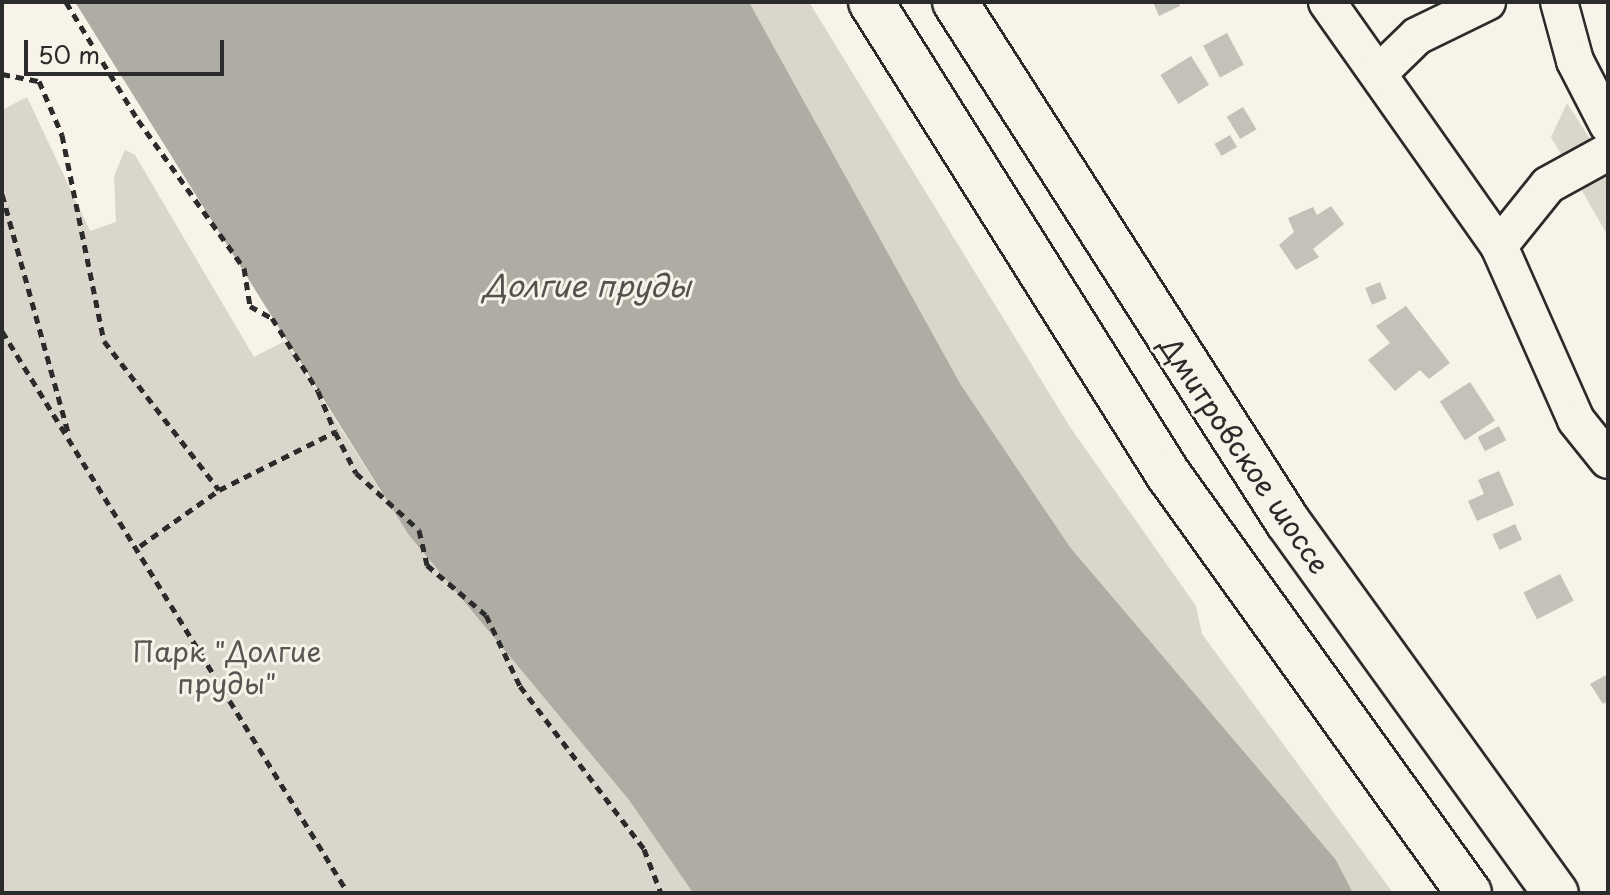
<!DOCTYPE html>
<html>
<head>
<meta charset="utf-8">
<style>
  body { margin:0 }
  #map { position:relative; width:1610px; height:895px; overflow:hidden; background:#f7f3e8; font-family:"Playpen Sans",sans-serif }
  div>[style] { position:absolute }
  .green>* { inset:0; background:#dad6cc }
  .water>* { inset:0; background:#afaca4 }
  .building>* { inset:0; background:#c4c1b9; transform-origin:0 0 }
  .path>* { height:5px; margin-top:-2.5px; transform-origin:0; background:repeating-linear-gradient(90deg,#2b2b2b 0 8px,transparent 0 14px) }
  .roads { filter:drop-shadow(2px 0 #2b2b2b) drop-shadow(-2px 0 #2b2b2b) drop-shadow(0 2px #2b2b2b) drop-shadow(0 -2px #2b2b2b) }
  .minor>* { height:36px; margin:-18px; padding:0 18px; transform-origin:18px; border-radius:18px; background:#f7f3e8 }
  .highway>* { height:44px; margin:-22px; padding:0 22px; transform-origin:22px; border-radius:22px; background:#f7f3e8 }
  span { translate:-50% -50%; white-space:nowrap; text-align:center; line-height:1.15; -webkit-text-stroke:6px #f7f3e8; paint-order:stroke }
  .street-label { font-size:28px; color:#2b2b2b }
  .park-label { font-size:28px; color:#575653 }
  .water-label { font-size:30px; color:#53524f; font-style:italic }
  .frame { position:absolute; inset:0; border:4px solid #2b2b2b; pointer-events:none }
  .scale { position:absolute; left:24px; top:40px; width:200px; height:36px; box-sizing:border-box; border:4px solid #2b2b2b; border-top:0; padding-left:10px; font-size:24px; line-height:28px; white-space:nowrap; color:#2b2b2b; -webkit-text-stroke:6px #f7f3e8; paint-order:stroke }
</style>
</head>
<body>
<div id="map">
  <div class="green">
    <div style="clip-path:polygon(749px 2px,809px 2px,1070px 427px,1196px 606px,1202px 634px,1393px 893px,1353px 893px,1336px 860px,1070px 547px,961px 385px)"></div>
    <div style="clip-path:polygon(27px 97px,90px 231px,116px 222px,114px 176px,125px 150px,135px 155px,254px 357px,285px 341px,408px 534px,629px 800px,693px 893px,2px 893px,2px 110px)"></div>
    <div style="clip-path:polygon(1567px 103px,1608px 167px,1608px 236px,1551px 137px)"></div>
  </div>
  <div class="water">
    <div style="clip-path:polygon(75px 2px,749px 2px,961px 385px,1070px 547px,1336px 860px,1353px 893px,693px 893px,629px 800px,408px 534px)"></div>
  </div>
  <div class="building">
    <div style="clip-path:polygon(1153px 2px,1178px 2px,1180px 6px,1159px 16px)"></div>
    <div style="left:1227px;top:33px;width:36px;height:27px;rotate:62deg"></div>
    <div style="left:1191px;top:56px;width:34px;height:36px;rotate:58deg"></div>
    <div style="left:1243px;top:107px;width:26px;height:19px;rotate:59deg"></div>
    <div style="left:1230px;top:135px;width:14px;height:18px;rotate:60deg"></div>
    <div style="clip-path:polygon(1331px 206px,1344px 224px,1313px 249px,1319px 257px,1296px 270px,1279px 245px,1294px 232px,1288px 218px,1313px 207px,1317px 215px)"></div>
    <div style="left:1380px;top:282px;width:18px;height:16px;rotate:68deg"></div>
    <div style="clip-path:polygon(1406px 306px,1450px 363px,1429px 379px,1420px 370px,1395px 391px,1368px 360px,1390px 343px,1376px 326px)"></div>
    <div style="left:1470px;top:382px;width:46px;height:36px;rotate:57deg"></div>
    <div style="left:1499px;top:426px;width:16px;height:24px;rotate:63deg"></div>
    <div style="clip-path:polygon(1499px 471px,1514px 505px,1477px 521px,1468px 501px,1484px 494px,1478px 480px)"></div>
    <div style="left:1515px;top:524px;width:17px;height:25px;rotate:65deg"></div>
    <div style="left:1560px;top:574px;width:30px;height:41px;rotate:63deg"></div>
    <div style="clip-path:polygon(1608px 674px,1608px 701px,1603px 704px,1590px 684px)"></div>
  </div>
  <div class="path">
    <div style="left:66px;top:2px;width:138px;rotate:58.6deg"></div>
    <div style="left:138px;top:120px;width:182px;rotate:54.4deg"></div>
    <div style="left:244px;top:268px;width:38px;rotate:81deg"></div>
    <div style="left:250px;top:306px;width:25px;rotate:29deg"></div>
    <div style="left:272px;top:318px;width:86px;rotate:57.8deg"></div>
    <div style="left:318px;top:391px;width:44px;rotate:67.5deg"></div>
    <div style="left:2px;top:74px;width:38px;rotate:11deg"></div>
    <div style="left:39px;top:81px;width:59px;rotate:66.9deg"></div>
    <div style="left:62px;top:135px;width:210px;rotate:78.5deg"></div>
    <div style="left:104px;top:341px;width:188px;rotate:52.3deg"></div>
    <div style="left:219px;top:490px;width:130px;rotate:-26.6deg"></div>
    <div style="left:335px;top:432px;width:46px;rotate:62.9deg"></div>
    <div style="left:356px;top:473px;width:85px;rotate:42.1deg"></div>
    <div style="left:419px;top:530px;width:36px;rotate:77deg"></div>
    <div style="left:427px;top:565px;width:77px;rotate:40.3deg"></div>
    <div style="left:486px;top:615px;width:79px;rotate:64.4deg"></div>
    <div style="left:520px;top:686px;width:205px;rotate:52.7deg"></div>
    <div style="left:644px;top:849px;width:47px;rotate:68.9deg"></div>
    <div style="left:2px;top:194px;width:251px;rotate:74.5deg"></div>
    <div style="left:2px;top:331px;width:660px;rotate:58.38deg"></div>
    <div style="left:140px;top:546px;width:97px;rotate:-35.3deg"></div>
  </div>
  <div class="roads">
    <div class="minor">
      <div style="left:1327px;top:2px;width:299px;rotate:54.8deg"></div>
      <div style="left:1499px;top:246px;width:190px;rotate:66.1deg"></div>
      <div style="left:1576px;top:420px;width:51px;rotate:51.3deg"></div>
      <div style="left:1559px;top:2px;width:61px;rotate:74.8deg"></div>
      <div style="left:1575px;top:61px;width:72px;rotate:62.7deg"></div>
      <div style="left:1381px;top:71px;width:50px;rotate:-44.2deg"></div>
      <div style="left:1417px;top:36px;width:78px;rotate:-25.9deg"></div>
      <div style="left:1499px;top:246px;width:78px;rotate:-51.2deg"></div>
      <div style="left:1548px;top:185px;width:68px;rotate:-28.8deg"></div>
    </div>
    <div class="highway">
      <div style="left:871px;top:2px;width:558px;rotate:57.82deg"></div>
      <div style="left:1168px;top:474px;width:516px;rotate:54.31deg"></div>
      <div style="left:955px;top:2px;width:617px;rotate:57.37deg"></div>
      <div style="left:1288px;top:522px;width:458px;rotate:54.2deg"></div>
    </div>
  </div>
  <div class="street-label">
    <span style="left:1245px;top:455px;rotate:56deg">Дмитровское шоссе</span>
  </div>
  <div class="park-label">
    <span style="left:227px;top:667px">Парк "Долгие<br>пруды"</span>
  </div>
  <div class="water-label">
    <span style="left:587px;top:285px">Долгие пруды</span>
  </div>
  <div class="frame"></div>
  <div class="scale">50 m</div>
</div>
</body>
</html>
